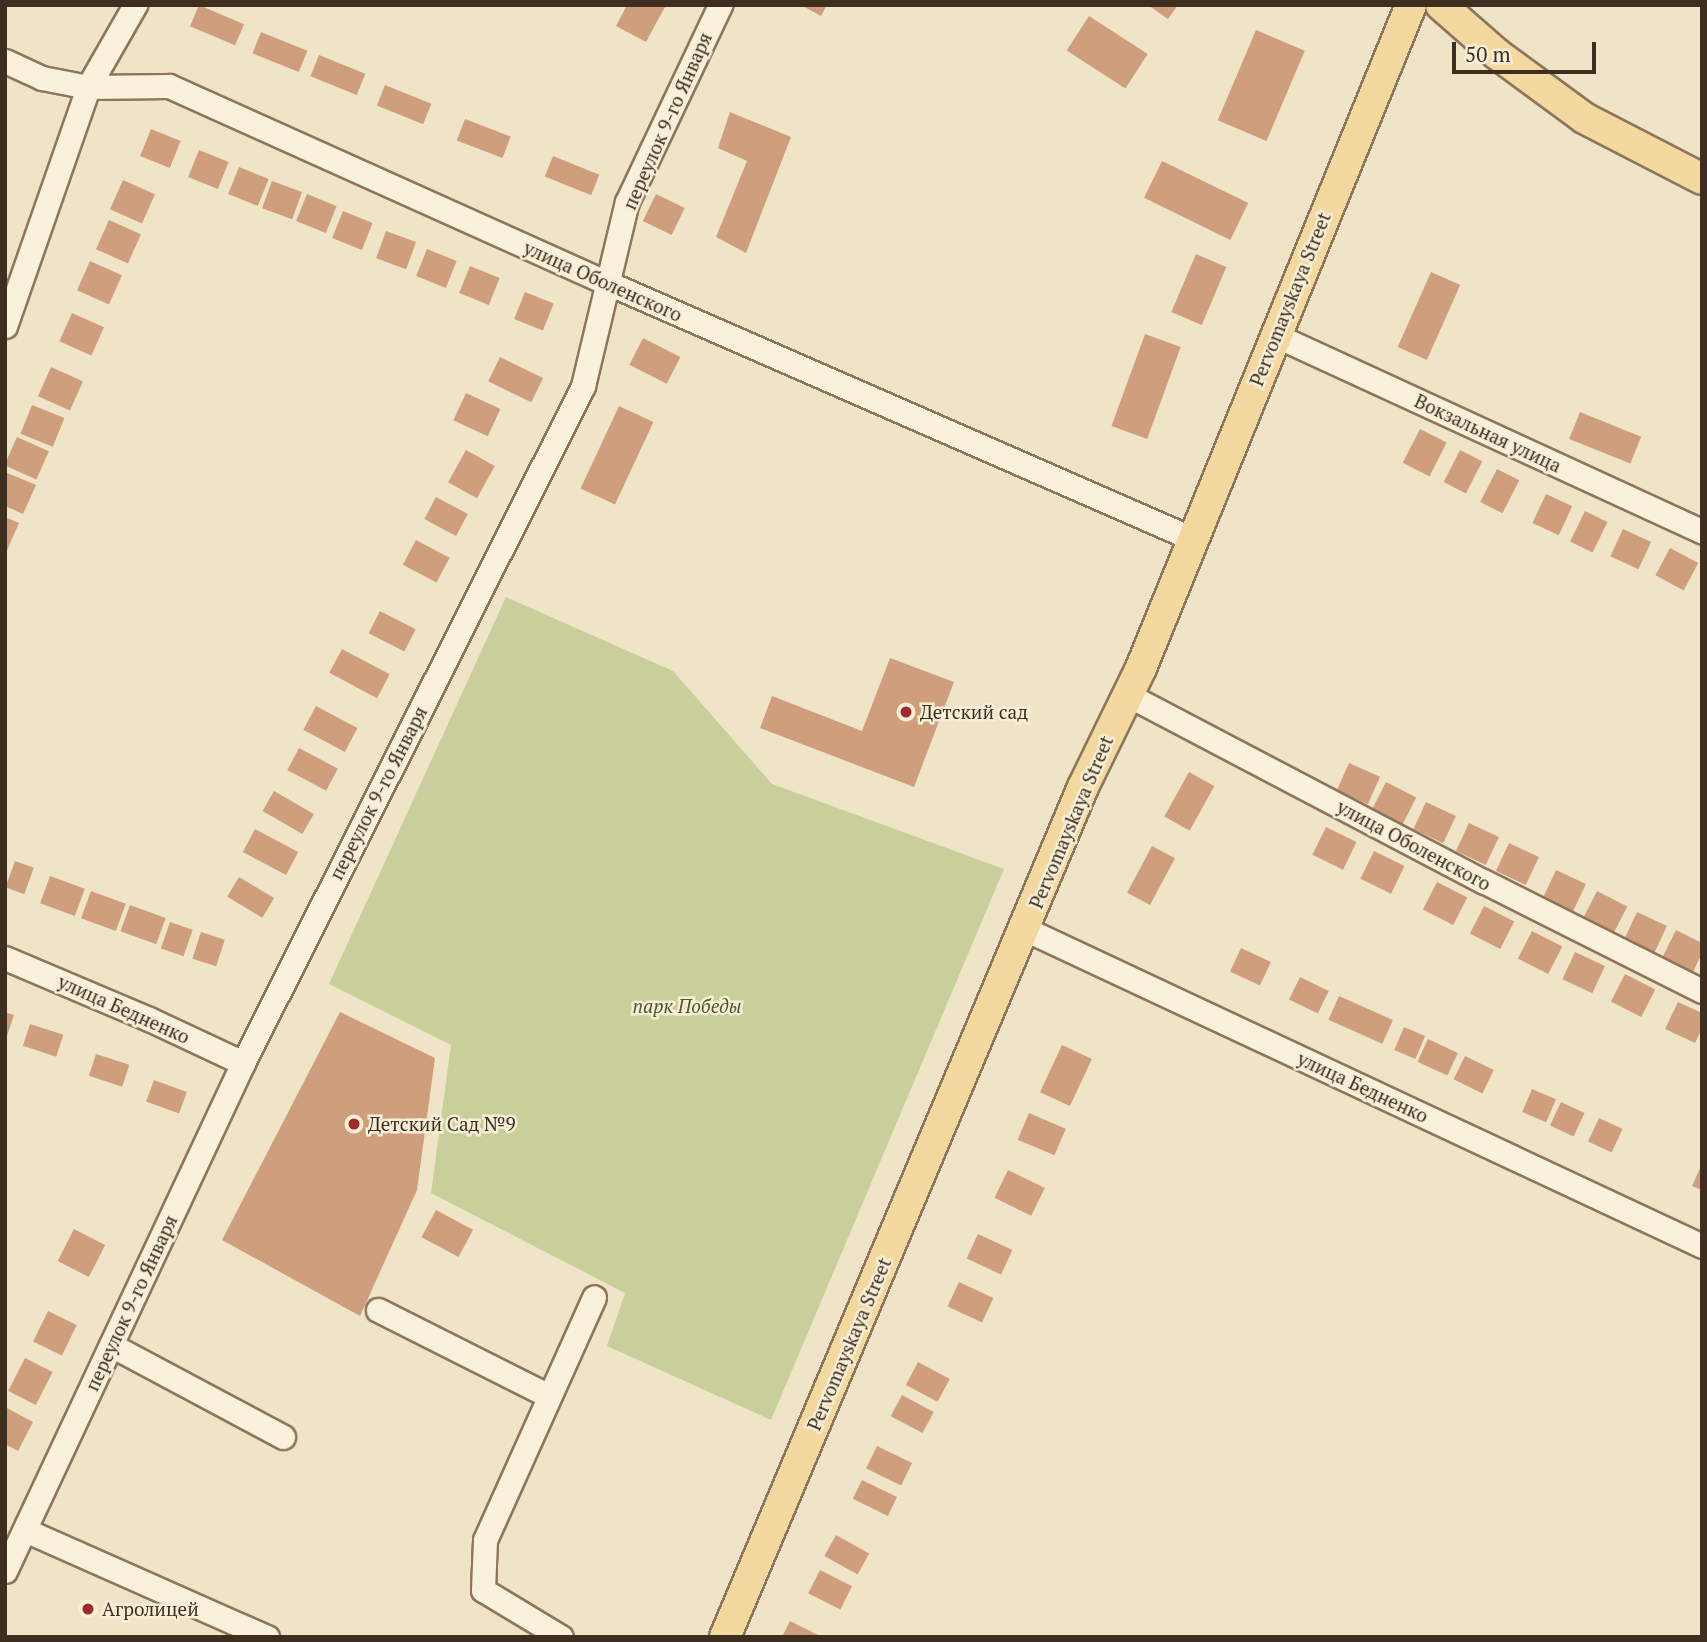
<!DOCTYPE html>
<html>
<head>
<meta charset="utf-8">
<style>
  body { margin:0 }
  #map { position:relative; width:1707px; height:1642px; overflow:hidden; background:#f0e4c8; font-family:"PT Serif",serif }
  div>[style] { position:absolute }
  .green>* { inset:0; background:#c9cf9b }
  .building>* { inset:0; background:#cf9f7d; transform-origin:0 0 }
  .roads { filter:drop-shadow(2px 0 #8d765c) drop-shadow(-2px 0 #8d765c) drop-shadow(0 2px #8d765c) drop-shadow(0 -2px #8d765c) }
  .minor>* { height:23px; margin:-11.5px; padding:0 11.5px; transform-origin:11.5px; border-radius:11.5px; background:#faf1dc }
  .major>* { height:30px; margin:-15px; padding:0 15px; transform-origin:15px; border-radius:15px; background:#f3d9a0 }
  .dots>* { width:19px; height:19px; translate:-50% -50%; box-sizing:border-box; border:4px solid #f7eed8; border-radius:50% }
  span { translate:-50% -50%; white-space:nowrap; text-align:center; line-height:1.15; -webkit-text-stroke:5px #f7eed8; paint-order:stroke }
  .street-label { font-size:19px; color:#3d2e20 }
  .poi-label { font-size:19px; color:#3d2e20 }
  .left { translate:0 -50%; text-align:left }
  .park-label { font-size:19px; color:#4d5a26; font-style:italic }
  .frame { position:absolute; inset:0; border:7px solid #3d2e20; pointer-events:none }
  .scale { position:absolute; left:1452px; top:42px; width:144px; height:32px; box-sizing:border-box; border:4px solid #3d2e20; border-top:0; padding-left:9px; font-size:21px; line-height:24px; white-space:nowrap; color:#3d2e20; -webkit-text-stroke:5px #f7eed8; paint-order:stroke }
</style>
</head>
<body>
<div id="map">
  <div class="green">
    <div style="clip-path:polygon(506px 597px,673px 671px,772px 784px,1004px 869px,771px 1420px,607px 1346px,625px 1293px,431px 1193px,451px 1045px,329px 984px)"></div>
  </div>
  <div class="building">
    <div style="left:199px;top:5px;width:49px;height:23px;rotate:23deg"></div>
    <div style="clip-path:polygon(627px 5px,666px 5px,646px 42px,616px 26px)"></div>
    <div style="clip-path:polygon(801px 5px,827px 5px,821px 16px)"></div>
    <div style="clip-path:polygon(1148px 5px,1178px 5px,1168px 19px)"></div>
    <div style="left:1089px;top:16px;width:70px;height:41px;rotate:33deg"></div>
    <div style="left:1256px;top:30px;width:53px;height:98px;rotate:23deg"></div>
    <div style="left:261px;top:32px;width:50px;height:23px;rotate:22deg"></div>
    <div style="left:319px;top:55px;width:50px;height:23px;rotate:22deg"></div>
    <div style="left:385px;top:85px;width:50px;height:22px;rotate:22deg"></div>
    <div style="clip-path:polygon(730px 112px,791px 137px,746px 253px,716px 237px,747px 161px,718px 148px)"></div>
    <div style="left:465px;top:119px;width:49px;height:23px;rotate:21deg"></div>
    <div style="left:151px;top:129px;width:32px;height:29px;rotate:22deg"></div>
    <div style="left:199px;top:150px;width:32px;height:29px;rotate:22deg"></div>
    <div style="left:553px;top:156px;width:50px;height:22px;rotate:22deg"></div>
    <div style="left:1162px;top:161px;width:96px;height:41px;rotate:26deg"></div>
    <div style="left:239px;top:167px;width:32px;height:29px;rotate:22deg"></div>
    <div style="left:123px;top:180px;width:35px;height:32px;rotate:24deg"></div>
    <div style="left:272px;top:181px;width:32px;height:29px;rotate:20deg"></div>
    <div style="left:307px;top:194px;width:32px;height:29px;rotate:22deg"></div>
    <div style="left:656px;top:194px;width:32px;height:30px;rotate:26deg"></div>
    <div style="left:343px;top:211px;width:32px;height:29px;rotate:22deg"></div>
    <div style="left:109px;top:220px;width:35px;height:32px;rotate:24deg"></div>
    <div style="left:386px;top:231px;width:32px;height:29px;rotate:20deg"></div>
    <div style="left:427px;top:249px;width:32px;height:29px;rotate:22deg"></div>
    <div style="left:1196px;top:254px;width:33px;height:63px;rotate:23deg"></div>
    <div style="left:90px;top:261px;width:35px;height:32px;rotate:24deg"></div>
    <div style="left:470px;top:266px;width:32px;height:29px;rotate:22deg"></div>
    <div style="left:1431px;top:272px;width:32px;height:82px;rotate:24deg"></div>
    <div style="left:525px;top:292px;width:31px;height:29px;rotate:22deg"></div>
    <div style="left:72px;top:313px;width:35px;height:31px;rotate:24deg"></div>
    <div style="left:1145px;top:334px;width:38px;height:98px;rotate:20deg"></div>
    <div style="left:643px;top:338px;width:42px;height:30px;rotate:27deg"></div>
    <div style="left:500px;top:357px;width:48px;height:27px;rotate:26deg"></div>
    <div style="left:51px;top:367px;width:35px;height:32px;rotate:24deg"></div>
    <div style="left:466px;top:393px;width:38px;height:30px;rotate:25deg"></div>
    <div style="left:32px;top:405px;width:35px;height:31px;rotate:22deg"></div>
    <div style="left:619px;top:406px;width:38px;height:91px;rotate:25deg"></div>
    <div style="left:1580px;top:412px;width:66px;height:29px;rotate:22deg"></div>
    <div style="left:1420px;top:429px;width:30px;height:38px;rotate:27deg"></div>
    <div style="left:17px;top:437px;width:35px;height:31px;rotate:24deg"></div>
    <div style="left:466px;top:450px;width:33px;height:37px;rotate:29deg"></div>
    <div style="left:1460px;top:450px;width:25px;height:36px;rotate:27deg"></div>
    <div style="left:1497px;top:469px;width:25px;height:37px;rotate:27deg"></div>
    <div style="clip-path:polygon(5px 472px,36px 485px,23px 514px,5px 506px)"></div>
    <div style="left:1546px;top:494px;width:29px;height:32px;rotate:25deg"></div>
    <div style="left:436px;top:497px;width:36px;height:25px;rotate:28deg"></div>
    <div style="left:1585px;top:511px;width:25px;height:34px;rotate:26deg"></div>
    <div style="clip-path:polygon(5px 517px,19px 523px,5px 555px)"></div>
    <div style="left:1623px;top:529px;width:31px;height:30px;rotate:25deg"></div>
    <div style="left:416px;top:540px;width:38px;height:28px;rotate:28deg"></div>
    <div style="left:1670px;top:548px;width:32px;height:31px;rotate:28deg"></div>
    <div style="left:380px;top:611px;width:40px;height:25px;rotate:27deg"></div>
    <div style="left:342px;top:649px;width:54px;height:27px;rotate:28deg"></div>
    <div style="clip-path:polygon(890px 658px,954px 682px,914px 787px,760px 728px,772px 696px,862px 731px)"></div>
    <div style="left:316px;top:706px;width:47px;height:27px;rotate:28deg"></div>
    <div style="left:299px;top:748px;width:44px;height:25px;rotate:28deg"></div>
    <div style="left:1349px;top:763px;width:34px;height:30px;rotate:24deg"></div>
    <div style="left:1189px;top:772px;width:29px;height:51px;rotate:29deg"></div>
    <div style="left:1386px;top:782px;width:34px;height:31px;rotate:27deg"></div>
    <div style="left:274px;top:791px;width:46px;height:23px;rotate:30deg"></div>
    <div style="left:1426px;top:802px;width:33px;height:30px;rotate:25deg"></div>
    <div style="left:1469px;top:823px;width:33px;height:31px;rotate:25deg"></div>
    <div style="left:1326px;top:827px;width:34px;height:31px;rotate:26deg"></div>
    <div style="left:255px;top:829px;width:49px;height:26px;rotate:28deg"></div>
    <div style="left:1509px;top:843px;width:33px;height:31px;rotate:25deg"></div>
    <div style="left:1152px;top:846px;width:26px;height:53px;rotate:28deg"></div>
    <div style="left:1374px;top:851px;width:34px;height:31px;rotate:26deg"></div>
    <div style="left:15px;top:861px;width:20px;height:28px;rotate:20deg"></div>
    <div style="left:1556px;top:870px;width:33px;height:31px;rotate:25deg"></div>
    <div style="left:50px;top:876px;width:37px;height:29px;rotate:20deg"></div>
    <div style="left:239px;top:877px;width:41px;height:23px;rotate:31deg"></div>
    <div style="left:1437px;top:882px;width:34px;height:31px;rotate:27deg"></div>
    <div style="left:91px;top:891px;width:37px;height:29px;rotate:20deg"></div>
    <div style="left:1597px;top:891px;width:34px;height:31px;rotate:27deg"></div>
    <div style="left:130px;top:905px;width:38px;height:28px;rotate:20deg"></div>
    <div style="left:1484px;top:906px;width:34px;height:31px;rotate:27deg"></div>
    <div style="left:1637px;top:912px;width:33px;height:30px;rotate:25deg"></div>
    <div style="left:170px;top:922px;width:24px;height:28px;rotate:19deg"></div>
    <div style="clip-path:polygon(1676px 930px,1702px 943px,1702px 953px,1693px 972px,1662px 958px)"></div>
    <div style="left:1532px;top:931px;width:34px;height:31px;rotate:27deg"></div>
    <div style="left:201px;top:932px;width:25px;height:28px;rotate:18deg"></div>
    <div style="left:1241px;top:948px;width:33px;height:26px;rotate:25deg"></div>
    <div style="left:1575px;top:952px;width:33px;height:30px;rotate:25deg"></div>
    <div style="left:1625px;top:974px;width:34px;height:31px;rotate:27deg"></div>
    <div style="left:1300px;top:977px;width:32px;height:25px;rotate:26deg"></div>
    <div style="left:1339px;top:996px;width:59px;height:26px;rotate:24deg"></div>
    <div style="clip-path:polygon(1678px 1002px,1702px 1013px,1702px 1029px,1695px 1043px,1665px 1029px)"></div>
    <div style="clip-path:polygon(5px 1012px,14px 1015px,6px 1039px,5px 1039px)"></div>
    <div style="clip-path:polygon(340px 1012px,435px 1058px,417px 1190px,360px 1316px,222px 1240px)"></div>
    <div style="left:30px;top:1024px;width:35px;height:23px;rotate:18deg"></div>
    <div style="left:1404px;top:1027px;width:23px;height:25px;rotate:23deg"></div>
    <div style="left:1428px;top:1039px;width:33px;height:25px;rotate:25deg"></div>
    <div style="left:1062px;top:1045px;width:33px;height:52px;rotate:25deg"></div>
    <div style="left:96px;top:1054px;width:35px;height:23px;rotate:18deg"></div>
    <div style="left:1465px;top:1056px;width:32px;height:26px;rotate:26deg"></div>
    <div style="left:154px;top:1080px;width:35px;height:23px;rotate:20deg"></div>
    <div style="left:1532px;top:1089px;width:26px;height:25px;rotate:23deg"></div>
    <div style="left:1561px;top:1102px;width:26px;height:26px;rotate:25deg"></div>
    <div style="left:1029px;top:1113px;width:40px;height:29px;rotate:23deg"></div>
    <div style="left:1599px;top:1118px;width:26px;height:26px;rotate:25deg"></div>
    <div style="clip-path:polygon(1702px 1164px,1702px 1190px,1692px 1186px)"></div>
    <div style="left:1008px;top:1170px;width:41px;height:31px;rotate:26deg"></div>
    <div style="left:436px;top:1210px;width:42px;height:31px;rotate:28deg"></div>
    <div style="left:74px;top:1229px;width:35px;height:36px;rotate:27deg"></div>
    <div style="left:978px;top:1234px;width:38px;height:27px;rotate:25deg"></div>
    <div style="left:959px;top:1282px;width:38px;height:27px;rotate:25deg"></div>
    <div style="left:48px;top:1311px;width:32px;height:34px;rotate:26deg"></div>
    <div style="left:25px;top:1358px;width:31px;height:37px;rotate:27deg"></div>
    <div style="left:918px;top:1362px;width:36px;height:26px;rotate:28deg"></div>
    <div style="left:902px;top:1395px;width:36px;height:24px;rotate:28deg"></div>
    <div style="clip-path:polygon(5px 1407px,33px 1422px,18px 1451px,5px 1444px)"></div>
    <div style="left:877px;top:1446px;width:39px;height:25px;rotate:26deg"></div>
    <div style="left:862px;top:1480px;width:39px;height:21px;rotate:26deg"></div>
    <div style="left:836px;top:1535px;width:38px;height:24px;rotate:29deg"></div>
    <div style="left:820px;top:1570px;width:36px;height:26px;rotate:27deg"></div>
    <div style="clip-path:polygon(790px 1621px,822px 1637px,782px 1637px)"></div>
  </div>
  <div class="roads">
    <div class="minor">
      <div style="left:5px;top:61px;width:41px;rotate:24.7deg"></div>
      <div style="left:42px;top:78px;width:47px;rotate:11.1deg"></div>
      <div style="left:88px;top:87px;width:81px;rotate:-0.7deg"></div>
      <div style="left:169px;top:86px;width:481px;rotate:24.2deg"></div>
      <div style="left:608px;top:283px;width:639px;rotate:23.63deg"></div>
      <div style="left:5px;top:326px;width:253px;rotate:-70.8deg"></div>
      <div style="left:88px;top:87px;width:95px;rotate:-60.2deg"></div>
      <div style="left:1275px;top:335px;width:470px;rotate:24.7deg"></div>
      <div style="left:1128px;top:695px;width:401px;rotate:27.7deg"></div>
      <div style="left:1483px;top:881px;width:245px;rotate:26.7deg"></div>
      <div style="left:1025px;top:929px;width:748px;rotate:25.09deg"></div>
      <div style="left:5px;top:958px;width:156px;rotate:23deg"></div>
      <div style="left:149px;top:1019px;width:104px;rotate:25.1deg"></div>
      <div style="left:378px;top:1310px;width:191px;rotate:26.7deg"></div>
      <div style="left:111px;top:1345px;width:195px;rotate:28.1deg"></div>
      <div style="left:25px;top:1530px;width:265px;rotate:23.9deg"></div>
      <div style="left:5px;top:1571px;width:561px;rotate:-64.9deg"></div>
      <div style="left:243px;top:1063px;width:758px;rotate:-63.33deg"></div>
      <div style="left:583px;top:386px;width:189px;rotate:-76.6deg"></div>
      <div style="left:627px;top:202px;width:218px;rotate:-64.7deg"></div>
      <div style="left:561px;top:1637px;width:91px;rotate:-148.9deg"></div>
      <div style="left:483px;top:1590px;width:50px;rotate:-87.7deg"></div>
      <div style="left:485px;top:1540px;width:266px;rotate:-65.8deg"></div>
    </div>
    <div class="major">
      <div style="left:1441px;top:5px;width:74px;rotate:41.2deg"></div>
      <div style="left:1497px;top:54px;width:108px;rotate:36.3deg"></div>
      <div style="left:1584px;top:118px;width:133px;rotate:27.3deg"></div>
      <div style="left:725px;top:1637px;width:922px;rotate:-67.16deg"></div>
      <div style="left:1083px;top:787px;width:132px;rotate:-64deg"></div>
      <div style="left:1141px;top:668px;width:716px;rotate:-67.84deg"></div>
    </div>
  </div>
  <div class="dots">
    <div style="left:906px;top:712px;background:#9e2a2b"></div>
    <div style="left:354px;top:1124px;background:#9e2a2b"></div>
    <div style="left:88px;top:1609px;background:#9e2a2b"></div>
  </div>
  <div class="street-label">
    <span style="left:667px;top:121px;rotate:-66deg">переулок 9-го Января</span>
    <span style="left:603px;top:281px;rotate:24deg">улица Оболенского</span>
    <span style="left:1290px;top:299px;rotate:-68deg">Pervomayskaya Street</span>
    <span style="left:1488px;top:433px;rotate:25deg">Вокзальная улица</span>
    <span style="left:378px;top:793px;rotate:-63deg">переулок 9-го Января</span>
    <span style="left:1071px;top:822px;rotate:-67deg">Pervomayskaya Street</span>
    <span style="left:1414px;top:845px;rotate:28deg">улица Оболенского</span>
    <span style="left:124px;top:1009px;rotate:24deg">улица Бедненко</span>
    <span style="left:1363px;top:1087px;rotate:25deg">улица Бедненко</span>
    <span style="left:131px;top:1303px;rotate:-65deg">переулок 9-го Января</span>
    <span style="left:849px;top:1344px;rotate:-67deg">Pervomayskaya Street</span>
  </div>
  <div class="poi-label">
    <span class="left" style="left:920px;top:712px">Детский сад</span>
    <span class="left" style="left:368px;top:1124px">Детский Сад №9</span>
    <span class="left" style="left:102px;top:1609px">Агролицей</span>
  </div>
  <div class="park-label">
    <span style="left:687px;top:1006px">парк Победы</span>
  </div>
  <div class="frame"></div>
  <div class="scale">50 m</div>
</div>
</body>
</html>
